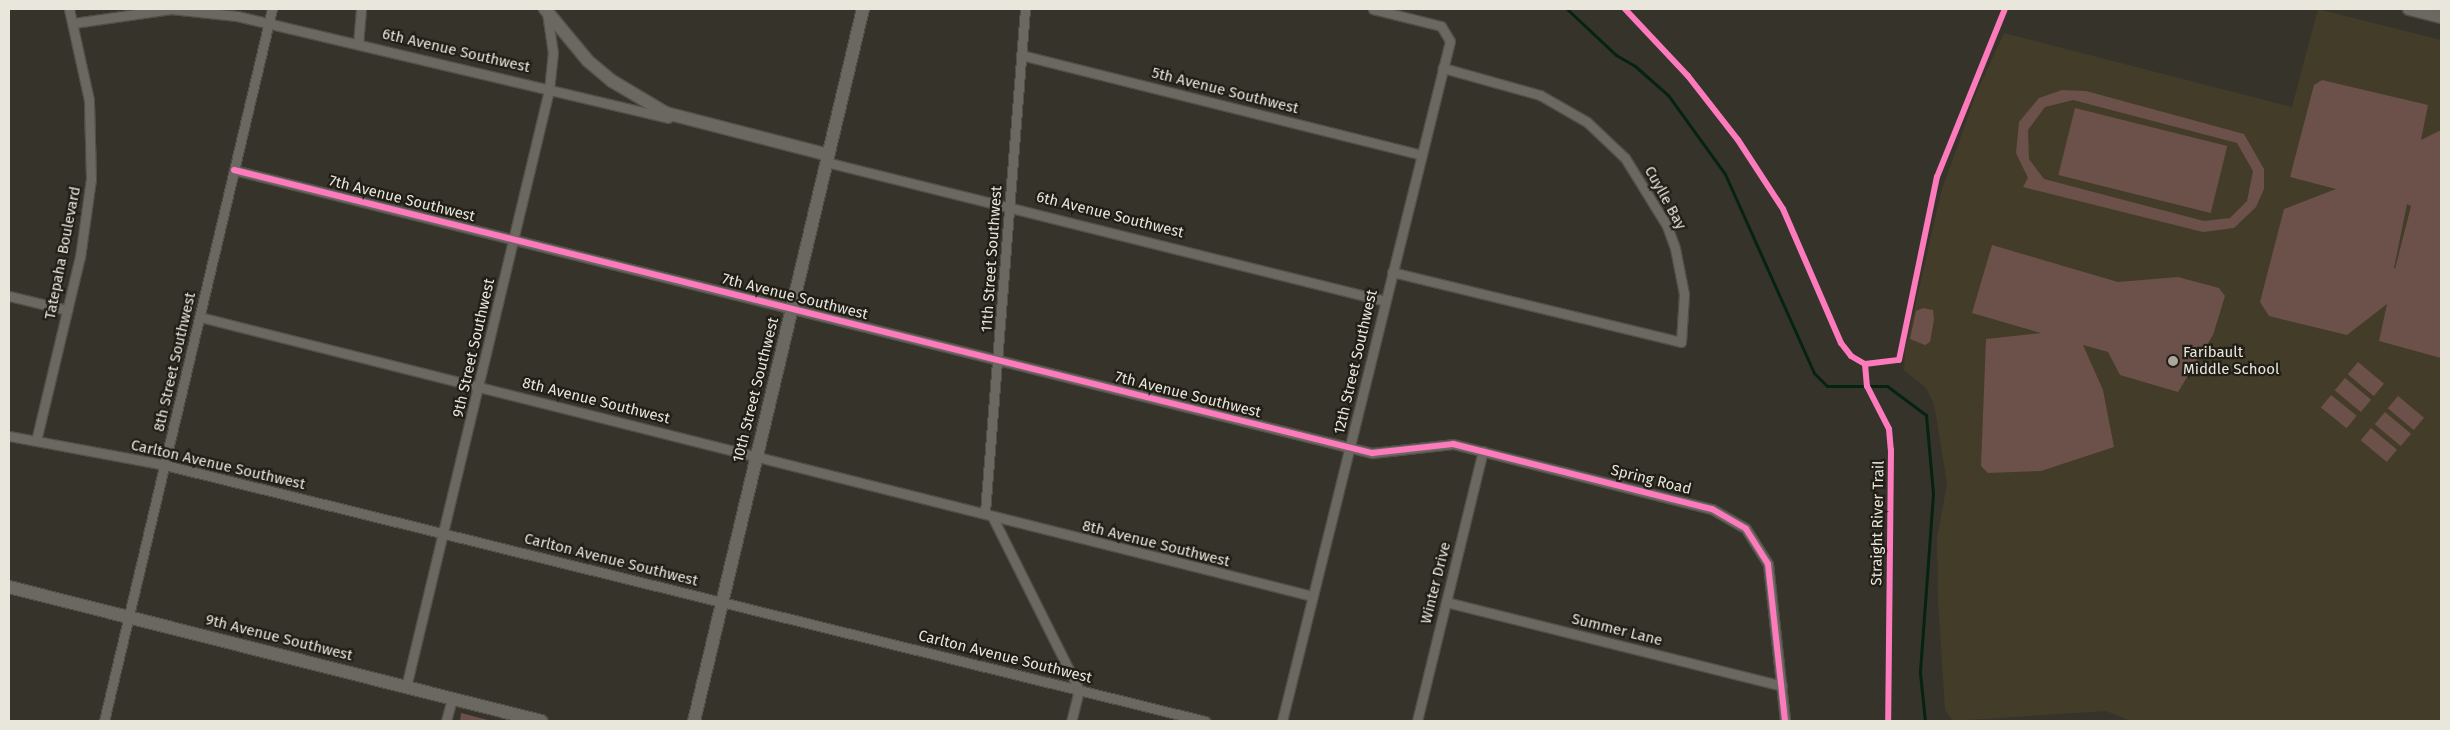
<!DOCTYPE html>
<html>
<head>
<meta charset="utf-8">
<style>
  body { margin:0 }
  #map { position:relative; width:2450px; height:730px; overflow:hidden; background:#36332b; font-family:"Fira Sans",sans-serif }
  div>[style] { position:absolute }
  .built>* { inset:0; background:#433c28 }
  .green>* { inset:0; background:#6c504a; transform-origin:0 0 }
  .stream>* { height:3px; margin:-1.5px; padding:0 1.5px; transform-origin:1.5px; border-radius:1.5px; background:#062311 }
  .roads { filter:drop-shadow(1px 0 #524f48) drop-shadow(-1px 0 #524f48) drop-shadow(0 1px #524f48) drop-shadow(0 -1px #524f48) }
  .street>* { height:9px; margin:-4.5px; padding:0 4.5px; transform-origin:4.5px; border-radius:4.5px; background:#6b6861 }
  .secondary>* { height:12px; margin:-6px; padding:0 6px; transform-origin:6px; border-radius:6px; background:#6b6861 }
  .cycleway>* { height:6px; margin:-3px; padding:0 3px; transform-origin:3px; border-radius:3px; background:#fd7abc }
  .dots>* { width:14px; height:14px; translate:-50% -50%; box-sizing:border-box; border:2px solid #201e16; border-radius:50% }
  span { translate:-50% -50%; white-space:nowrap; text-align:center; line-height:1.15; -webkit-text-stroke:4.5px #201e16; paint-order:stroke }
  .street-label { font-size:15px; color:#e9e6dc }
  .poi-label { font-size:15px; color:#e9e6dc }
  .left { translate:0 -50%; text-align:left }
  .frame { position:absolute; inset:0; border:10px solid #e9e6dc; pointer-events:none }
</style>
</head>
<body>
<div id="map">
  <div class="built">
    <div style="clip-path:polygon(2318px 9px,2441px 40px,2441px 721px,2131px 721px,2106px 711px,1953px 721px,1945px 710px,1938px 600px,1937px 539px,1947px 483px,1934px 404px,1926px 388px,1904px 370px,1905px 351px,1941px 192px,1976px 94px,2004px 33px,2292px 107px)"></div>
  </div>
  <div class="green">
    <div style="clip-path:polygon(evenodd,2322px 80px,2428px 105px,2421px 140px,2441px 130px,2441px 358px,2379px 341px,2387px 304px,2347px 335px,2269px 316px,2260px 302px,2284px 209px,2336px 189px,2290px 177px,2314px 85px,2322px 80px,2407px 204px,2411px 206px,2395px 269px,2394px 268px,2407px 204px)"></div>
    <div style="clip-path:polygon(evenodd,2062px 90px,2086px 91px,2244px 134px,2264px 169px,2264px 189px,2256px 207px,2234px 228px,2203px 232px,2023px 187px,2028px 178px,2016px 153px,2019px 122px,2039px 98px,2062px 90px,2073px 100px,2237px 143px,2253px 171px,2247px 201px,2230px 218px,2204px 221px,2044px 179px,2029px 159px,2028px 130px,2045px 107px,2073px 100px)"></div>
    <div style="left:2075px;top:108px;width:157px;height:69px;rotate:14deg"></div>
    <div style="clip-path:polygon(1992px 245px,2118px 282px,2178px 277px,2219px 288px,2225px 296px,2213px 335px,2178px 392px,2120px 375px,2108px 352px,2083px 345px,2103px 390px,2114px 447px,2041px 471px,1988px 473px,1981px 466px,1986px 339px,2041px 333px,1972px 313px)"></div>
    <div style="clip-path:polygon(1923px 308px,1933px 310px,1934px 320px,1930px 342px,1925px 345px,1910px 339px,1916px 311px)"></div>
    <div style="left:2358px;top:362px;width:34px;height:16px;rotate:40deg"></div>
    <div style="left:2345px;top:378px;width:34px;height:16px;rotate:40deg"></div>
    <div style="left:2331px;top:395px;width:33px;height:16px;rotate:39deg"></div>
    <div style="left:2398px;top:396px;width:34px;height:16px;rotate:40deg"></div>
    <div style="left:2385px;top:412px;width:34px;height:16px;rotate:40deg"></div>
    <div style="left:2371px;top:428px;width:34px;height:16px;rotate:40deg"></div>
    <div style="clip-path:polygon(461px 713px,492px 721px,460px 721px)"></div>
  </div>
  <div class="stream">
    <div style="left:1567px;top:9px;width:67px;rotate:43.2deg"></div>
    <div style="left:1616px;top:55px;width:22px;rotate:30deg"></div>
    <div style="left:1635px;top:66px;width:44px;rotate:41.3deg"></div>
    <div style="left:1668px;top:95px;width:97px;rotate:54.2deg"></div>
    <div style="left:1725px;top:174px;width:218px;rotate:65.9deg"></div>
    <div style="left:1814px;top:373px;width:18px;rotate:45deg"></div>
    <div style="left:1827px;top:386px;width:60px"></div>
    <div style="left:1887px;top:386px;width:49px;rotate:36.6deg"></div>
    <div style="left:1926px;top:415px;width:79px;rotate:84.9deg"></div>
    <div style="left:1933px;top:494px;width:179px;rotate:94.2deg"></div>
    <div style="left:1920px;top:673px;width:48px;rotate:84.1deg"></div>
  </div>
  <div class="roads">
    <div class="street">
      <div style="left:74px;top:23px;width:98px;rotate:-8.2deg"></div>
      <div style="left:171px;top:9px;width:66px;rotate:6.1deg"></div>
      <div style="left:237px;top:16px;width:443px;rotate:13.3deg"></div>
      <div style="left:358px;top:44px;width:35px;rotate:-85deg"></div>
      <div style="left:1021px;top:55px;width:413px;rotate:14deg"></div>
      <div style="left:826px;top:162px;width:576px;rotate:13.96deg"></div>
      <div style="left:234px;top:170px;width:1173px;rotate:13.97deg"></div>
      <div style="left:1372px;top:453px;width:81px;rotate:-6.3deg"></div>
      <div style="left:1453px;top:444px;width:267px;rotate:14.1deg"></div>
      <div style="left:1712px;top:509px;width:39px;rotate:30deg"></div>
      <div style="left:1746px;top:529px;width:41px;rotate:57.8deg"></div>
      <div style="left:1768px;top:564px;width:158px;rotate:83.8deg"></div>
      <div style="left:1392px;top:272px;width:297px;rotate:13.6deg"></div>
      <div style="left:1681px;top:342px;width:48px;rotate:-86.4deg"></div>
      <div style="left:1684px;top:294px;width:47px;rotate:-101.1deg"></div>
      <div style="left:1675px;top:248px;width:23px;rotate:-110deg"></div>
      <div style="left:1667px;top:226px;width:80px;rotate:-121.7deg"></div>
      <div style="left:1625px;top:158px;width:52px;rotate:-136.5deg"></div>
      <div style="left:1587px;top:122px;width:54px;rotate:-150.1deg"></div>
      <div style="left:1540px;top:95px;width:101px;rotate:-164.4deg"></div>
      <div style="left:9px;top:296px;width:60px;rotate:13.6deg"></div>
      <div style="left:200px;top:317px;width:1146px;rotate:14.08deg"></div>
      <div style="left:9px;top:436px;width:159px;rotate:10.5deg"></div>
      <div style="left:165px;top:465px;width:1071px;rotate:13.83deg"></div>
      <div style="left:36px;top:441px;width:189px;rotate:-76.6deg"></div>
      <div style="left:80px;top:257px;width:79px;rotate:-82deg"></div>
      <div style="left:91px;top:179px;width:79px;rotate:-91.5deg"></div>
      <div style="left:89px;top:100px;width:93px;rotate:-102.4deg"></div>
      <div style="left:985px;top:512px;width:505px;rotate:-85.45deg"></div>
      <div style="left:993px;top:518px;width:192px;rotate:63.4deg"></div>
      <div style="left:1079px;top:690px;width:32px;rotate:104deg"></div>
      <div style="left:1446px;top:602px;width:346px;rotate:14deg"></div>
      <div style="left:406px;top:687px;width:614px;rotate:-76.53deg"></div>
      <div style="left:549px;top:90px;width:37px;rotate:-84deg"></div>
      <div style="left:553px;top:53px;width:40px;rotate:-98.5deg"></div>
      <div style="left:104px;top:721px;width:732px;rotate:-76.72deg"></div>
      <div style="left:446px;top:721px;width:23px;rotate:-75deg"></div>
      <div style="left:1282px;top:721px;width:700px;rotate:-76.12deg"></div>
      <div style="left:1450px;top:41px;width:17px;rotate:-121deg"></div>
      <div style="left:1441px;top:26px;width:70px;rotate:-166deg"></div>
      <div style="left:1417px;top:721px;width:278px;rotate:-76.3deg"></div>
    </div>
    <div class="secondary">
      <div style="left:545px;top:9px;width:67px;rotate:50.4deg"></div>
      <div style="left:588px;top:61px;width:31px;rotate:40deg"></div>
      <div style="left:612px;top:81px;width:63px;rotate:30.7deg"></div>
      <div style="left:666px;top:113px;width:167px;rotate:14.5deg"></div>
      <div style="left:2409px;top:9px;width:33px;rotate:14deg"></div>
      <div style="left:9px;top:587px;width:549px;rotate:14.14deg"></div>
      <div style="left:694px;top:721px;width:732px;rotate:-76.65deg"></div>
    </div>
  </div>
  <div class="cycleway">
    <div style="left:1625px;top:9px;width:92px;rotate:46.8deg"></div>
    <div style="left:1688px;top:76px;width:81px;rotate:52deg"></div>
    <div style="left:1738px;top:140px;width:82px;rotate:56.9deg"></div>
    <div style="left:1783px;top:209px;width:146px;rotate:66.6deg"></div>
    <div style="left:1841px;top:343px;width:16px;rotate:52deg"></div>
    <div style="left:1851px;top:356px;width:16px;rotate:30deg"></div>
    <div style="left:1865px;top:364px;width:22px;rotate:85deg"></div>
    <div style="left:1867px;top:386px;width:48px;rotate:62.9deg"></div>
    <div style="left:1889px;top:429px;width:21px;rotate:85deg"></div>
    <div style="left:1891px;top:450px;width:271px;rotate:90.6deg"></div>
    <div style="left:234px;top:170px;width:1173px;rotate:13.97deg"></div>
    <div style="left:1372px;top:453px;width:81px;rotate:-6.3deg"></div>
    <div style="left:1453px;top:444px;width:267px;rotate:14.1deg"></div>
    <div style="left:1712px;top:509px;width:39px;rotate:30deg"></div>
    <div style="left:1746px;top:529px;width:41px;rotate:57.8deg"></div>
    <div style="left:1768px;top:564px;width:158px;rotate:83.8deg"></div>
    <div style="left:1865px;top:364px;width:34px;rotate:-7deg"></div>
    <div style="left:1899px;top:360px;width:187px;rotate:-78.3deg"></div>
    <div style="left:1937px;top:177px;width:181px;rotate:-68deg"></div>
  </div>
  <div class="dots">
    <div style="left:2173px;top:361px;background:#aaa79e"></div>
  </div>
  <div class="street-label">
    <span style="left:456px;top:51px;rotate:13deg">6th Avenue Southwest</span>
    <span style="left:1225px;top:91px;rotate:14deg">5th Avenue Southwest</span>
    <span style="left:1665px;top:198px;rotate:61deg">Cuylle Bay</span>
    <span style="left:402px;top:199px;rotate:14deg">7th Avenue Southwest</span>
    <span style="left:1110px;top:215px;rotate:14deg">6th Avenue Southwest</span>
    <span style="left:63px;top:253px;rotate:-79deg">Tatepaha Boulevard</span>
    <span style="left:992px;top:259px;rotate:-86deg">11th Street Southwest</span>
    <span style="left:795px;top:297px;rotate:14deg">7th Avenue Southwest</span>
    <span style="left:474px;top:348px;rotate:-77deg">9th Street Southwest</span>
    <span style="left:175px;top:362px;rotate:-77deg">8th Street Southwest</span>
    <span style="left:1356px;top:362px;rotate:-77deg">12th Street Southwest</span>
    <span style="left:756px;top:390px;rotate:-76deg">10th Street Southwest</span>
    <span style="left:1188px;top:395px;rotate:14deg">7th Avenue Southwest</span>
    <span style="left:596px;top:401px;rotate:14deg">8th Avenue Southwest</span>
    <span style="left:218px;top:465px;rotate:13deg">Carlton Avenue Southwest</span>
    <span style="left:1651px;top:480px;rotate:14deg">Spring Road</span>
    <span style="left:1878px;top:523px;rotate:-89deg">Straight River Trail</span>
    <span style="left:1156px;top:544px;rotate:14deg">8th Avenue Southwest</span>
    <span style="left:611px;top:560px;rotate:14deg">Carlton Avenue Southwest</span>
    <span style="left:1436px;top:583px;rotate:-76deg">Winter Drive</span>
    <span style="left:1617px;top:630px;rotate:14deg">Summer Lane</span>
    <span style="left:279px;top:638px;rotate:14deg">9th Avenue Southwest</span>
    <span style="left:1005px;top:657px;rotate:14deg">Carlton Avenue Southwest</span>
  </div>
  <div class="poi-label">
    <span class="left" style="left:2183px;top:361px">Faribault<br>Middle School</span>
  </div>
  <div class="frame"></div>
</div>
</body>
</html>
